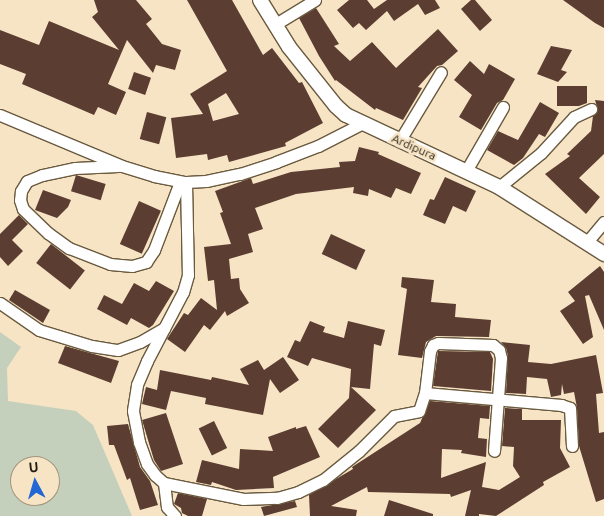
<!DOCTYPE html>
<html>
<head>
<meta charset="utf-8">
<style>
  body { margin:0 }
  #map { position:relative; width:604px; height:516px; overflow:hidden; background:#f7e4c5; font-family:Ubuntu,sans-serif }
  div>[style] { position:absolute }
  .green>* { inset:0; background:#c4d0bb }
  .building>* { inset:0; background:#5b3d32; transform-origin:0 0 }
  .roads { filter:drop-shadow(1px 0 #6a5a3f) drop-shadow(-1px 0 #6a5a3f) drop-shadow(0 1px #6a5a3f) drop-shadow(0 -1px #6a5a3f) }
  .minor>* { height:11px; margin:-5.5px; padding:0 5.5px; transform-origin:5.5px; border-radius:5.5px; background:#fff }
  .tertiary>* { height:14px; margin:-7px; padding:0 7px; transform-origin:7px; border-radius:7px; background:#fff }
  span { translate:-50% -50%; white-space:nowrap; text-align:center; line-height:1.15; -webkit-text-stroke:5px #f7e4c5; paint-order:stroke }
  .street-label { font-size:12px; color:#221c10 }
  .north { position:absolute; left:10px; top:456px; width:50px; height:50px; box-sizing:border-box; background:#f7e4c5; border:1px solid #a2947d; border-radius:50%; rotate:354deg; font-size:14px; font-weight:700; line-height:20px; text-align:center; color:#221c10 }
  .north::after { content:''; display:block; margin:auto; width:18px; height:22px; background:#2267d3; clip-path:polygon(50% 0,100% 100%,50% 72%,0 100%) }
</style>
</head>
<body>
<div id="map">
  <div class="green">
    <div style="clip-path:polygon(evenodd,0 332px,21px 347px,7px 368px,8px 401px,76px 411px,93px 425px,132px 516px,0 516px,0 332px,20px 466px,50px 466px,50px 496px,20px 496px,20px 466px)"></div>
  </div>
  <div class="building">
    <div style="clip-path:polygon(94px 0,136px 0,152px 19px,146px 24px,162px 44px,181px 50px,175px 70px,156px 65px,153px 73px,127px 40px,108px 84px,126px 92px,116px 115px,98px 107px,94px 115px,22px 84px,26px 74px,0 64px,0 30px,39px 45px,49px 21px,119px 50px,92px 17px,98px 12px)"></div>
    <div style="clip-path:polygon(evenodd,187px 0,232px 0,263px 55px,272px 48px,299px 83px,302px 82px,323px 123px,285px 143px,286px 146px,229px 162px,227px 155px,208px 160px,207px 154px,176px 158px,171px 118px,203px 114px,190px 94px,227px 71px,187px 0,226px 93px,239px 114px,213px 121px,208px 104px,226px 93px)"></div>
    <div style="clip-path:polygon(349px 0,367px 0,374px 9px,387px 0,435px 0,440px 8px,425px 15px,418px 4px,394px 21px,387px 11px,366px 30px,359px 23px,353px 28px,337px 10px)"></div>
    <div style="clip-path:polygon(471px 0,475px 0,492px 20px,480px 31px,461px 9px)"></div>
    <div style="clip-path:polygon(563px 0,604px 0,604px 28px,595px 23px)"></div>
    <div style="clip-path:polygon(316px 8px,339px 44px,334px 46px,350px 61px,372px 42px,396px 68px,438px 29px,458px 51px,442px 65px,437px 66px,418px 87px,422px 88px,403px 120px,376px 108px,375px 110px,336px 80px,335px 81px,319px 56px,299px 18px)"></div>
    <div style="clip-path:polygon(551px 46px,572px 50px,561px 70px,567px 72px,558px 82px,537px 74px)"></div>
    <div style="clip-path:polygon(470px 61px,484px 74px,489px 64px,515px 79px,503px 100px,497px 103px,481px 130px,459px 117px,472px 95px,454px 80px)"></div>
    <div style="left:134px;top:72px;width:18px;height:18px;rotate:19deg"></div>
    <div style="clip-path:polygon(557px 86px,587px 86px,587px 103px,579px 106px,557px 106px)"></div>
    <div style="clip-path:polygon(595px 100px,604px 101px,604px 154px,579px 178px,600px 197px,586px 214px,545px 174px,570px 156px,567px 154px,591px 131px,593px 116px,598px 110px)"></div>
    <div style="clip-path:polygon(540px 102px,559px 113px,545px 137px,539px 134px,523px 158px,514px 165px,487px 150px,498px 131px,518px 140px)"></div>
    <div style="left:147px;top:112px;width:20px;height:28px;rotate:15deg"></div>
    <div style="clip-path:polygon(359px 147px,379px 152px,378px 154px,421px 173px,411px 194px,396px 188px,391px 198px,369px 189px,368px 196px,353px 193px,354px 187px,296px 194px,255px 208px,263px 229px,248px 234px,253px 252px,229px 259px,231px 279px,239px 278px,240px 289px,249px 303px,227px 316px,225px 311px,210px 330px,204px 325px,185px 352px,167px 339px,184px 313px,188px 315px,201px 298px,217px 310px,214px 280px,208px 281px,204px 247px,231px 244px,220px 213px,223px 212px,215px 191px,251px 178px,253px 184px,291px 172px,340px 167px,339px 162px,355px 161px)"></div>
    <div style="left:76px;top:175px;width:31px;height:17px;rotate:17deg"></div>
    <div style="clip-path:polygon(445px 177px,476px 191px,466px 212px,453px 206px,445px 224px,423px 215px,430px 199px,434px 200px)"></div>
    <div style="clip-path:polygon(43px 190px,71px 200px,68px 207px,57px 218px,35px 210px)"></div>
    <div style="left:139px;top:201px;width:24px;height:47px;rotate:24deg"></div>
    <div style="clip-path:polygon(19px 215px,28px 224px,12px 240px,23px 251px,8px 266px,0 257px,0 234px)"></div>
    <div style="left:331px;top:234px;width:38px;height:22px;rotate:25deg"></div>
    <div style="left:51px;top:244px;width:43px;height:24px;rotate:38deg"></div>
    <div style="clip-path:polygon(600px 266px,604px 272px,604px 330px,589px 295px,585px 296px,593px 337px,583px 344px,560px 311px,575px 301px,568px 292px)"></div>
    <div style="clip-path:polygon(402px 277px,434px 280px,431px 302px,456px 304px,455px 317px,491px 320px,489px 337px,436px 336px,426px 342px,422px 358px,398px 355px,407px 289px,401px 287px)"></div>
    <div style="clip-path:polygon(156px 281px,174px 291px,153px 325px,149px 328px,131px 318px,127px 325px,97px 309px,104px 295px,122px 304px,134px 283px,149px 291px)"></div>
    <div style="clip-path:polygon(15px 290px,50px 310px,43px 323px,9px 300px)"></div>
    <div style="clip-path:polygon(310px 321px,325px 327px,323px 332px,344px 338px,348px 321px,385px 330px,381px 346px,374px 344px,370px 389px,351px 387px,376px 410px,338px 448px,318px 429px,349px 398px,351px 369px,312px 358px,308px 366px,287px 357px,295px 340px,300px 342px)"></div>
    <div style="clip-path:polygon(501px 342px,530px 345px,528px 362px,551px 364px,596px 355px,603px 393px,596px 394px,599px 433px,604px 432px,604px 499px,596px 502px,579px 446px,577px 408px,574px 392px,564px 394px,562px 384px,561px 395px,551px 397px,547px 379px,527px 377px,526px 394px,506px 393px,508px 356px,506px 348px)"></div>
    <div style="clip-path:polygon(65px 346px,119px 361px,111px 383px,58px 363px)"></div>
    <div style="clip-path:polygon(438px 351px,490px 352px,493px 359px,491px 391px,433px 386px)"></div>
    <div style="clip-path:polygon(283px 357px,299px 380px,280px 393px,270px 379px,263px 415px,205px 404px,206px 398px,171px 391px,166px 410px,142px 404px,146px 387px,157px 390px,160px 370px,211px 380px,212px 377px,249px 385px,240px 369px,258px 360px,264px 370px)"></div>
    <div style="clip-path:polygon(430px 401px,490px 406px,489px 419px,480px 418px,478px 438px,487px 439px,486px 457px,461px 453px,462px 450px,442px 449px,441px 478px,486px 462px,482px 487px,499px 490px,520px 477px,513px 466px,514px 447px,502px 446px,505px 408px,522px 409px,522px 420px,561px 420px,560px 448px,570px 467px,543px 482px,544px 485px,496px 516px,479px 514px,479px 516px,465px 516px,471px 490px,451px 497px,450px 494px,368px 492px,367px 487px,331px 506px,357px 510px,356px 516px,310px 516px,309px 495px,353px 469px,352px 467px,420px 423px)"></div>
    <div style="clip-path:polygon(166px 413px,183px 464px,161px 471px,154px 460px,142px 420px)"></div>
    <div style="left:214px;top:421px;width:30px;height:17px;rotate:64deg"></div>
    <div style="clip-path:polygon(128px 424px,140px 467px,150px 481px,158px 505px,140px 510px,130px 478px,127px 480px,114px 445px,109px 445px,107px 426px)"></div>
    <div style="clip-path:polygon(306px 426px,320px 457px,273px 477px,274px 488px,236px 490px,212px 482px,211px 485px,196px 482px,202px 460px,239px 469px,240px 449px,273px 451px,268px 437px,296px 427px,296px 429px)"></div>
    <div style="clip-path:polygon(178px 493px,207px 499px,202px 516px,188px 516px,182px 513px,181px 508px,174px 504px)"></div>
    <div style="clip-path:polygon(389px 500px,433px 514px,433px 516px,384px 516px)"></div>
    <div style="clip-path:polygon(295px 501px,297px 507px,264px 516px,261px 507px)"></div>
  </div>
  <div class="roads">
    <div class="minor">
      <div style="left:274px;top:25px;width:48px;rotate:-31.4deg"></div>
      <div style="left:0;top:115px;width:132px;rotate:22.7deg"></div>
      <div style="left:122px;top:166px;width:34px;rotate:17deg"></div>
      <div style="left:154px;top:176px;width:33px;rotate:11deg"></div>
      <div style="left:186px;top:182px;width:20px;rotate:-3deg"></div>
      <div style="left:206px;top:181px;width:35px;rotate:-12deg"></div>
      <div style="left:240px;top:174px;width:38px;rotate:-18deg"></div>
      <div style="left:276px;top:162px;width:45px;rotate:-20.9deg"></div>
      <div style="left:318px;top:146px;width:48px;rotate:-27.1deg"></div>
      <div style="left:400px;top:140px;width:79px;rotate:-58.9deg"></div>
      <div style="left:118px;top:166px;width:43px;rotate:177.3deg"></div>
      <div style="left:75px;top:168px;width:34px;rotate:168deg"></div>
      <div style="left:42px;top:175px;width:16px;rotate:158deg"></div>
      <div style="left:27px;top:181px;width:12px;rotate:121deg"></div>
      <div style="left:21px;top:191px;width:9px;rotate:96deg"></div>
      <div style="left:20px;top:200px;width:9px;rotate:72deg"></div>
      <div style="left:23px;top:209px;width:35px;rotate:44deg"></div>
      <div style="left:48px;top:233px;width:26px;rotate:36deg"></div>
      <div style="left:69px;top:248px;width:44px;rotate:21.3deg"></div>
      <div style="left:110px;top:264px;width:22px;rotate:5deg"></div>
      <div style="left:132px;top:266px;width:15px;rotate:-16deg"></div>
      <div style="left:146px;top:262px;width:14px;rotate:-56deg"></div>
      <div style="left:154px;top:250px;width:73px;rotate:-69.1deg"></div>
      <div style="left:466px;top:171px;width:74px;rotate:-60deg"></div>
      <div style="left:186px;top:182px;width:93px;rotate:88.8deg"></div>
      <div style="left:188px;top:275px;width:18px;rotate:106deg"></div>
      <div style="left:183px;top:292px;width:78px;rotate:117.6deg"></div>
      <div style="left:147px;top:361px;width:26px;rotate:113deg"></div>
      <div style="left:137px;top:385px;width:26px;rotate:99deg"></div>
      <div style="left:133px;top:411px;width:32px;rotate:79deg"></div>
      <div style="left:139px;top:442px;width:23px;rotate:70deg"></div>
      <div style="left:147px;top:464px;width:14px;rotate:54deg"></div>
      <div style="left:155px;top:475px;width:12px;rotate:42deg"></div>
      <div style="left:164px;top:483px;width:81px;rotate:11.4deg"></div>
      <div style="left:243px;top:499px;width:34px;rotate:-2deg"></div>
      <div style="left:277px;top:498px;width:22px;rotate:-16deg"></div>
      <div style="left:298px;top:492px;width:28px;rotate:-26deg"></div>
      <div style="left:323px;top:480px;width:46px;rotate:-38.9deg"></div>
      <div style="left:359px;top:451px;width:49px;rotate:-45deg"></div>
      <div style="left:394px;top:416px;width:25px;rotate:-11deg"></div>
      <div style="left:419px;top:411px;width:19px;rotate:-72deg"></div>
      <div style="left:425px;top:393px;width:42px;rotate:-83.2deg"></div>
      <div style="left:430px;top:351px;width:7px;rotate:-63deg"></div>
      <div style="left:433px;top:345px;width:5px;rotate:-22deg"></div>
      <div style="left:438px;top:343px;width:55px;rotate:2.1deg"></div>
      <div style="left:493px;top:345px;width:8px;rotate:40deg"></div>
      <div style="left:499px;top:350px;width:8px;rotate:76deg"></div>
      <div style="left:501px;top:358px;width:93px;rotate:94.3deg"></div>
      <div style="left:499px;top:187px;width:54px;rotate:-39deg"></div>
      <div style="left:541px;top:153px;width:49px;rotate:-47.5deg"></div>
      <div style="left:574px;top:117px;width:19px;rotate:-25deg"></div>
      <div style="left:587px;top:242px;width:26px;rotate:-50deg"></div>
      <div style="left:0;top:303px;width:47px;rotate:34.7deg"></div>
      <div style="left:39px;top:330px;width:55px;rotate:16.8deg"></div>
      <div style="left:92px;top:346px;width:26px;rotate:9deg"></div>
      <div style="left:118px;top:350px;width:23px;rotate:-20deg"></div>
      <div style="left:140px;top:342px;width:28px;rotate:-30deg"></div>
      <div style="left:425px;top:393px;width:137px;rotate:5deg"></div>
      <div style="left:561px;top:405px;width:9px;rotate:18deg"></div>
      <div style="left:570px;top:408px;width:38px;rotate:87deg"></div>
      <div style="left:164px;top:483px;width:24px;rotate:83deg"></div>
      <div style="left:167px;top:507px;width:12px;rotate:48deg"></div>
    </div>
    <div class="tertiary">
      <div style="left:260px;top:0;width:55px;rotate:58.3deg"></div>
      <div style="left:289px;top:47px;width:75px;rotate:51.5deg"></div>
      <div style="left:336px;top:106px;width:13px;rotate:42deg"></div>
      <div style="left:346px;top:115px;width:169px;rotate:25.2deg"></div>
      <div style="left:499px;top:187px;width:125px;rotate:32.5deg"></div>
    </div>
  </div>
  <div class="street-label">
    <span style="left:414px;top:147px;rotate:24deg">Ardipura</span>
  </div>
  <div class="north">U</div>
</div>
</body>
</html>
